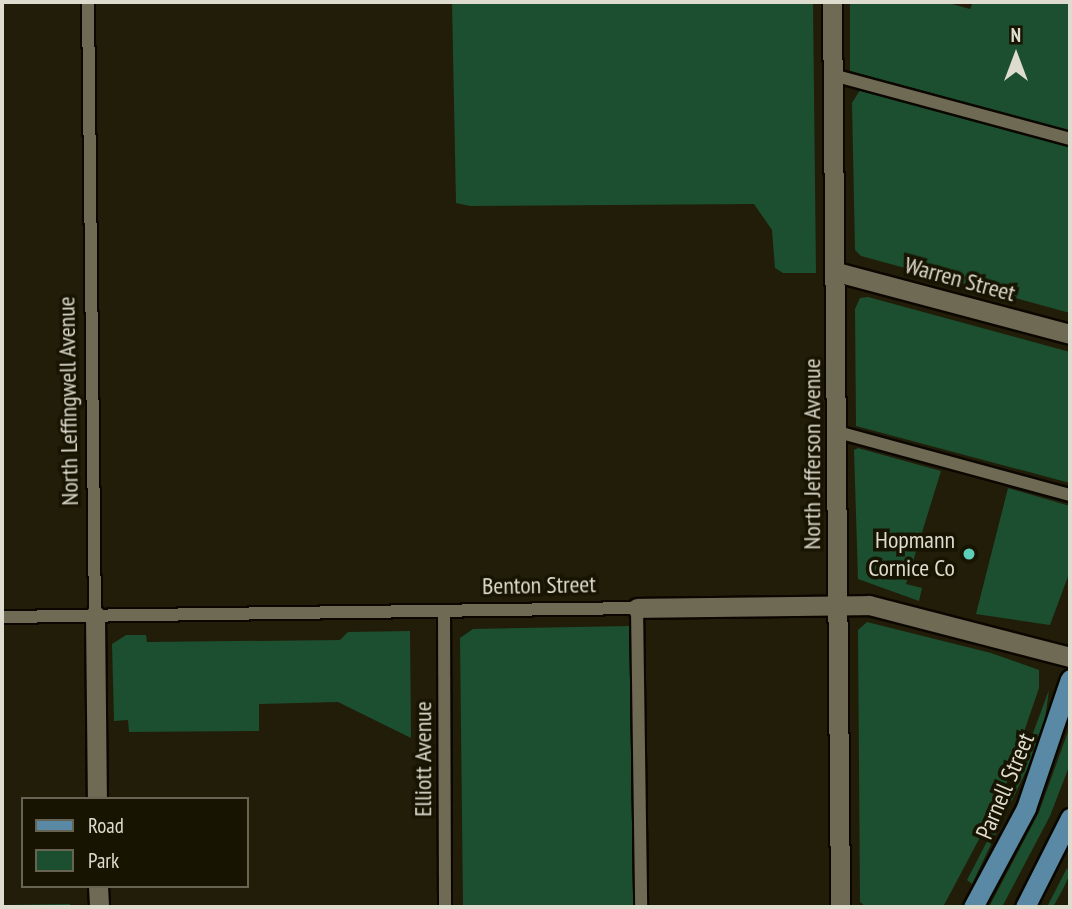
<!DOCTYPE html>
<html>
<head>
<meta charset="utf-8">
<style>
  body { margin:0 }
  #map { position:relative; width:1072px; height:909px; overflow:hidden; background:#211d09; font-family:"PT Sans Narrow",sans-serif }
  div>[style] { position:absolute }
  .green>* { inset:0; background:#1b4f30 }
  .roads { filter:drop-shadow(2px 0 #0b0700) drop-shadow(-2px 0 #0b0700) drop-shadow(0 2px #0b0700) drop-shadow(0 -2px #0b0700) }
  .service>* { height:12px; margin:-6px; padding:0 6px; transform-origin:6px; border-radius:6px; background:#6f6a54 }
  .minor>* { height:19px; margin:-9.5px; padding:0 9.5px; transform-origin:9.5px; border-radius:9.5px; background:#6f6a54 }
  .primary>* { height:19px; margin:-9.5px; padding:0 9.5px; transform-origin:9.5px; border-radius:9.5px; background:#5989a4 }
  .dots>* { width:19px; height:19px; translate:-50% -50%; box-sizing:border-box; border:4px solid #181402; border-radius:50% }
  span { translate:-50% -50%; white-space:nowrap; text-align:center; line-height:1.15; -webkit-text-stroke:7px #181402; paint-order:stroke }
  .street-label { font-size:24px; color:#dedbcf }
  .poi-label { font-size:24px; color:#dedbcf }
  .right { translate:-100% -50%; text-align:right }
  .frame { position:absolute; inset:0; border:4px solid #dedbcf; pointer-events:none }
  .legend { position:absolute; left:21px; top:797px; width:228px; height:91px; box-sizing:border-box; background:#181402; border:2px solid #676454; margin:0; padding:9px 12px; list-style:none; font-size:21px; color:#dedbcf }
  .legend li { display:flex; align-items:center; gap:14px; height:35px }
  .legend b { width:35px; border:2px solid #676454 }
  .north { position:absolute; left:981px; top:21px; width:70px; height:70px; -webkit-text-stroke:5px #181402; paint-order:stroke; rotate:0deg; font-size:19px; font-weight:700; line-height:28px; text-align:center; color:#dedbcf }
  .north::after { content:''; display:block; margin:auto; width:24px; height:32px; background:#dedbcf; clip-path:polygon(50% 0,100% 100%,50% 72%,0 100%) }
</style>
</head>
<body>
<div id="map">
  <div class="green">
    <div style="clip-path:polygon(452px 2px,813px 2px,816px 273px,783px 273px,775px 268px,772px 230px,754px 204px,470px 206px,456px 203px)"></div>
    <div style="clip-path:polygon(850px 2px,945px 2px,970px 9px,973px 2px,1070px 2px,1070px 131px,850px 71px)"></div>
    <div style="clip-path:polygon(860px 90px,1070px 147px,1070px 313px,861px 256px,855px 250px,852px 103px)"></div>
    <div style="clip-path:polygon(868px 297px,1070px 352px,1070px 483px,856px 426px,855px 309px,860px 298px)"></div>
    <div style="clip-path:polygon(858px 448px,941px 471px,906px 584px,922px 588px,919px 601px,858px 579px,854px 450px)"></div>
    <div style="clip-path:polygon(1008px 488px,1070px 506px,1070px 571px,1050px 625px,976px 614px)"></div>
    <div style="clip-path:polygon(867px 622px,991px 653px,1039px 670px,1039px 688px,1002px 796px,943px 907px,866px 907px,860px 902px,858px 630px)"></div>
    <div style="clip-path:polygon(630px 626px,635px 907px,463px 907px,460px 638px,473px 629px)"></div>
    <div style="clip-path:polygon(410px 631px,411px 738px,338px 702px,259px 704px,259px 731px,129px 732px,128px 720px,114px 721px,112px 644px,126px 635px,146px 635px,147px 642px,340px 640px,348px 632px)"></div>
    <div style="clip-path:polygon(1049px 690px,1045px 719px,1028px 767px,972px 884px,967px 880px,1007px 803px)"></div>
    <div style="clip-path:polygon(1070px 726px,1070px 764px,1050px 816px,1002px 907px,989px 907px,1039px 812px)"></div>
    <div style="clip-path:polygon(1067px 868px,1070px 874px,1063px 889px,1053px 907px,1047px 907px)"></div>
    <div style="clip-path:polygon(70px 904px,70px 907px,2px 907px,2px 905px)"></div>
  </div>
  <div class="roads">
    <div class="service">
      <div style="left:88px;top:2px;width:613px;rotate:89.35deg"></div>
      <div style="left:833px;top:75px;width:245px;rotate:15.1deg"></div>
      <div style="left:838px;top:432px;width:240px;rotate:15.2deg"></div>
      <div style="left:444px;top:611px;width:296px;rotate:89.8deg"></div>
      <div style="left:2px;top:617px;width:635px;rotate:-0.81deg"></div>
      <div style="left:637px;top:608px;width:299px;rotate:89.2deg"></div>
    </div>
    <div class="minor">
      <div style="left:832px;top:2px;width:905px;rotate:89.49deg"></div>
      <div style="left:837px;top:272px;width:241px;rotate:14.9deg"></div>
      <div style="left:637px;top:608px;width:232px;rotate:-0.7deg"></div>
      <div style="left:869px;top:605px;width:208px;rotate:14.5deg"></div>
      <div style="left:95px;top:615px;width:184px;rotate:89.4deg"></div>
      <div style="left:98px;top:886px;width:21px;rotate:87deg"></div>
    </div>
    <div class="primary">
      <div style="left:973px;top:907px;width:112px;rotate:-61.8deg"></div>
      <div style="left:1026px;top:808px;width:136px;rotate:-71.2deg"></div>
      <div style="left:1025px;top:907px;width:100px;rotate:-63.2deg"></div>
    </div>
  </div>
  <div class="dots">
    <div style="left:969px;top:554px;background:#5dceb9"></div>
  </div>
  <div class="street-label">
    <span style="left:960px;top:279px;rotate:15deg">Warren Street</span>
    <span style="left:68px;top:401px;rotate:-91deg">North Leffingwell Avenue</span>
    <span style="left:812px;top:454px;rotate:-90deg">North Jefferson Avenue</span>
    <span style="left:539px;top:585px;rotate:-1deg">Benton Street</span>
    <span style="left:423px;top:759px;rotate:-90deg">Elliott Avenue</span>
    <span style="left:1005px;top:786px;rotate:-67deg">Parnell Street</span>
  </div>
  <div class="poi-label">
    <span class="right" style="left:955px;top:554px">Hopmann<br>Cornice Co</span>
  </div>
  <div class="frame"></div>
  <ul class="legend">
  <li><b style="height:9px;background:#5989a4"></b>Road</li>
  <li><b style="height:19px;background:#1b4f30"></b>Park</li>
  </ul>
  <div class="north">N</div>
</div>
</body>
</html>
